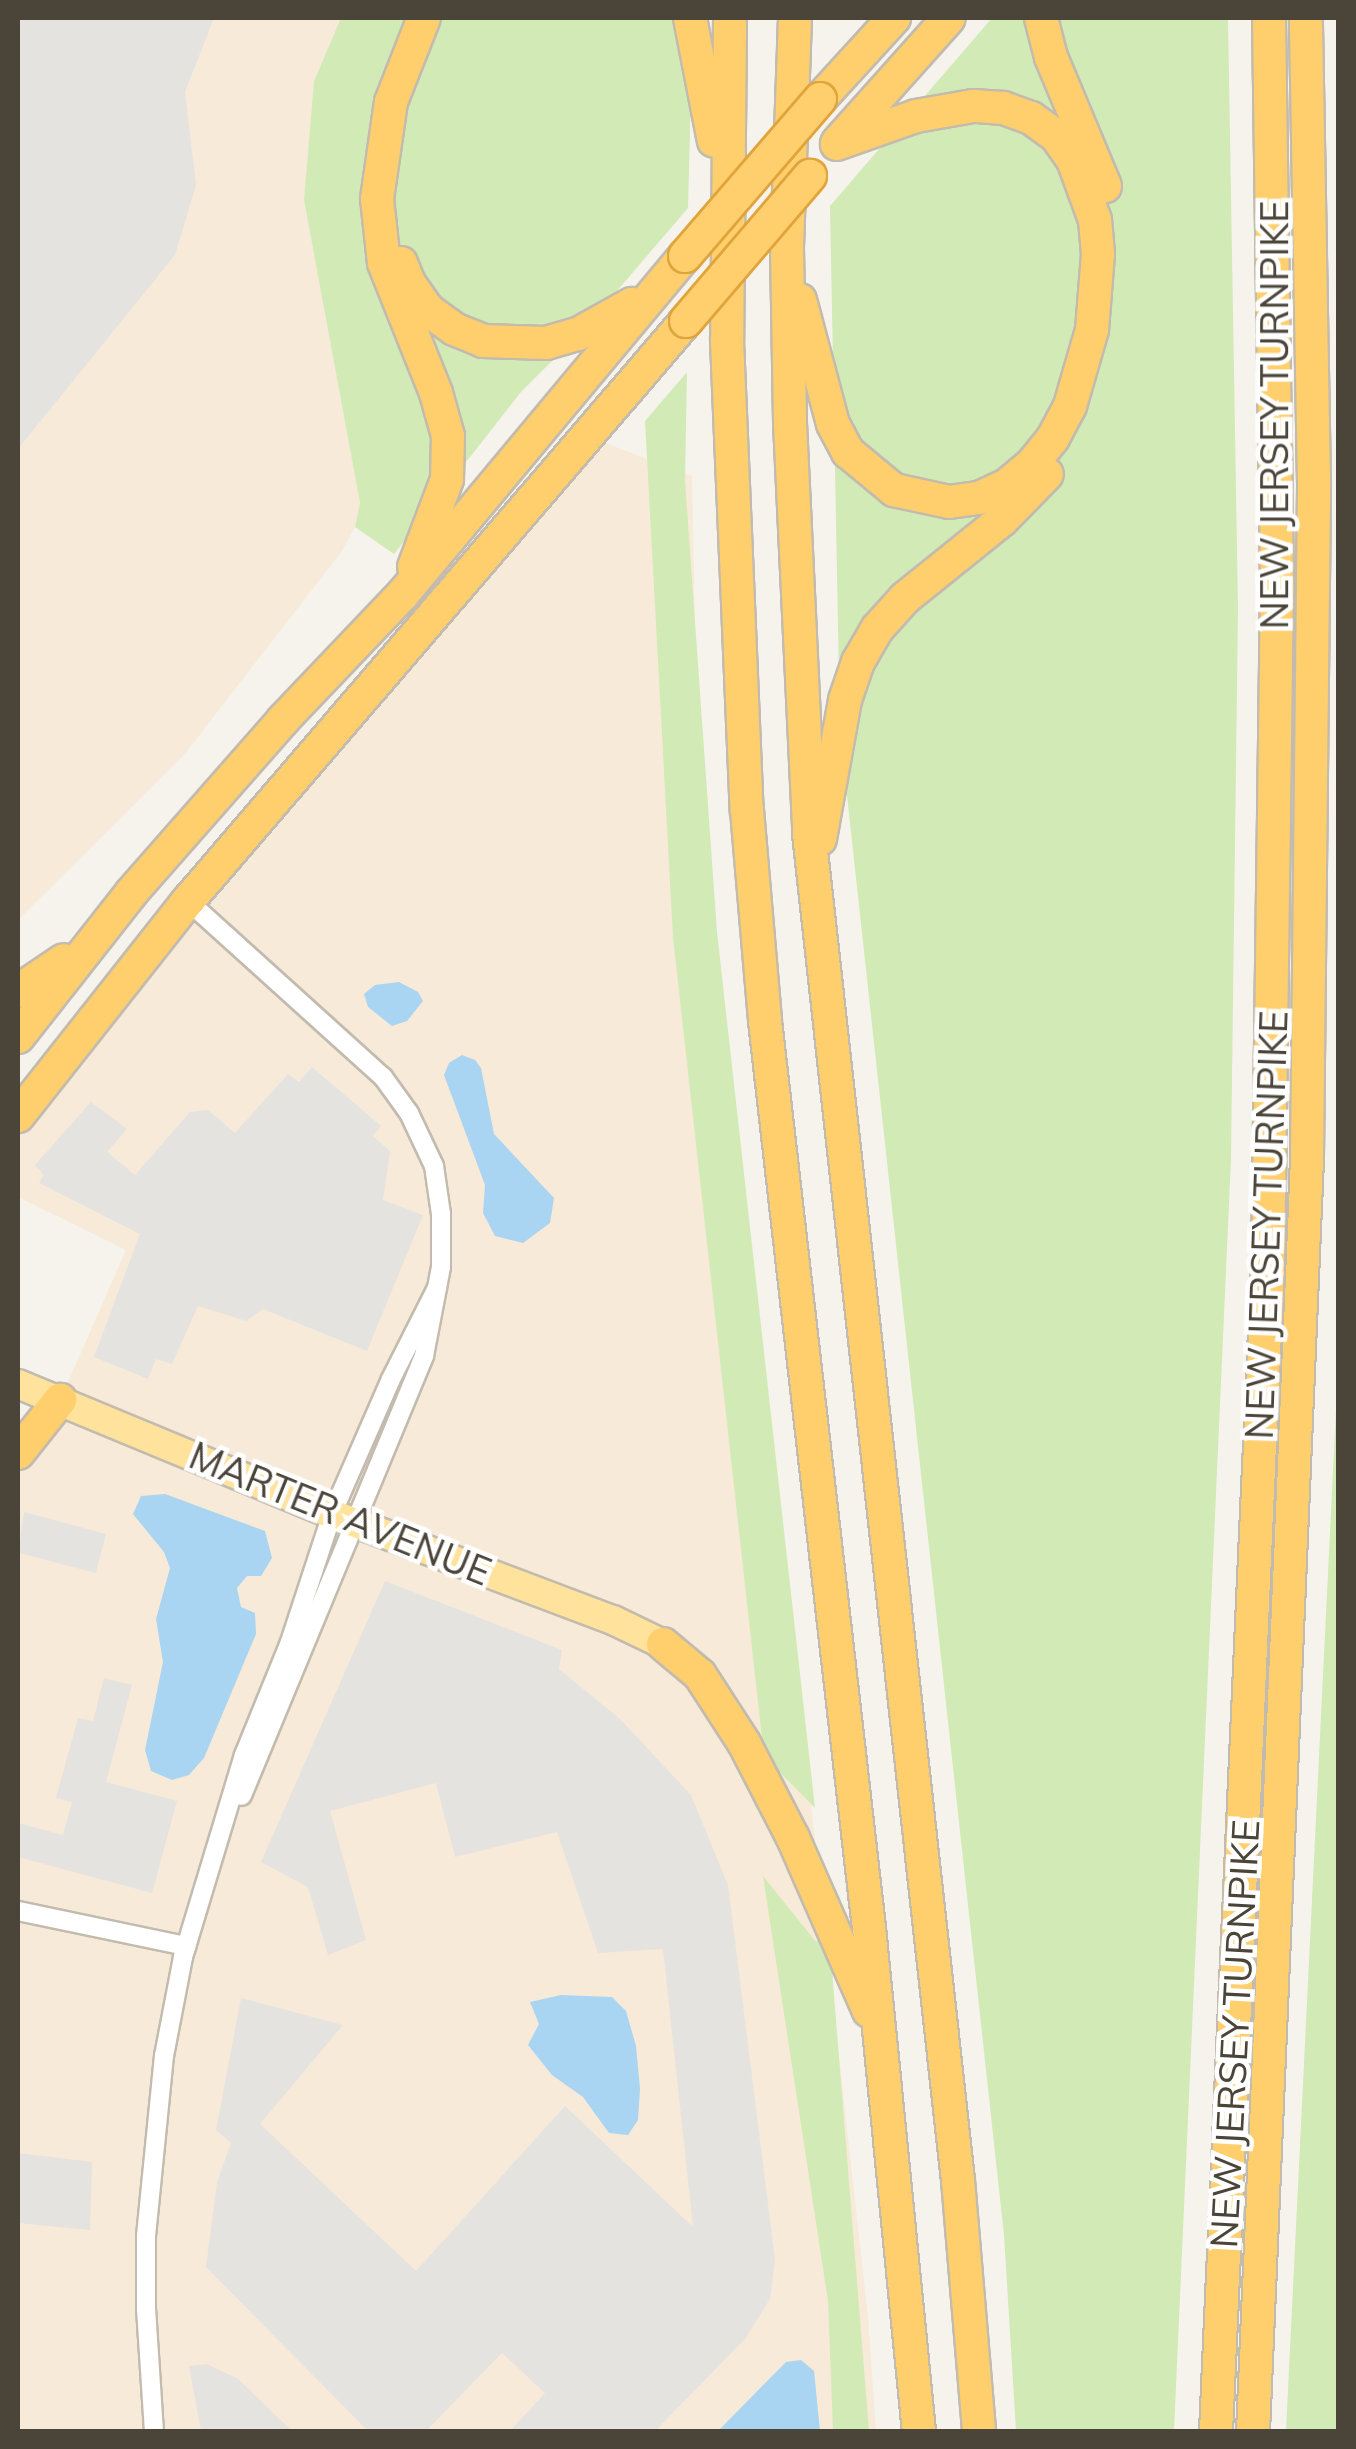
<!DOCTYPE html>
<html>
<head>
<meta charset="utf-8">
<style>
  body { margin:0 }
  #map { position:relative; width:1356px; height:2449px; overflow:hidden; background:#f6f3ec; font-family:Mulish,sans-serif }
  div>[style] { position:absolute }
  .commercial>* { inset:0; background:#f7ead8 }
  .green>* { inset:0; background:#d2eab5 }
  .parking>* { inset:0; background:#e5e3e0 }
  .water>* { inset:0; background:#a9d4f2 }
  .roads { filter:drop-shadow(2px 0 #c2bbae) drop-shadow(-2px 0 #c2bbae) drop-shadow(0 2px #c2bbae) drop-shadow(0 -2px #c2bbae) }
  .street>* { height:18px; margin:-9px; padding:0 9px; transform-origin:9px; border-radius:9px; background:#fff }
  .primary>* { height:28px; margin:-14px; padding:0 14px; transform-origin:14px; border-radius:14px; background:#ffe39c }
  .highway>* { height:32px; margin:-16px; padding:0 16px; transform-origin:16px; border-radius:16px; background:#ffcf6e }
  .bridges { filter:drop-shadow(2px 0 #e0a43c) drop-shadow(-2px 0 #e0a43c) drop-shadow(0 2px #e0a43c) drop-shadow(0 -2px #e0a43c) }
  .highway-bridge>* { height:32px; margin:-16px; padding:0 16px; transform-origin:16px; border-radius:16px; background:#ffcf6e }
  span { translate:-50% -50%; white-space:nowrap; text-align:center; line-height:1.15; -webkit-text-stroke:9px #fff; paint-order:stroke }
  .street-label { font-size:38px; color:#4b4439 }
  .frame { position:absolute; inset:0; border:20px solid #4b4439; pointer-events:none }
</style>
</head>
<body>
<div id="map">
  <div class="commercial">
    <div style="clip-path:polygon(18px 18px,341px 18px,314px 81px,304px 200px,360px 503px,355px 527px,342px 551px,184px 755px,18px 920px)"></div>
    <div style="clip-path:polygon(587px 436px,692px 476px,696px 681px,716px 1008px,786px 1579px,868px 2317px,876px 2431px,18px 2431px,18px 1453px,60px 1400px,126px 1250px,18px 1197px,18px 1116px)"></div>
  </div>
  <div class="green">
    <div style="clip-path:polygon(341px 18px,693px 18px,688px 208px,586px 327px,521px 392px,394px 554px,355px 527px,360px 503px,304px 200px,314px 81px)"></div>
    <div style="clip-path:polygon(992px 18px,1228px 18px,1238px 608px,1231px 1159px,1174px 2431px,1016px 2431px,1004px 2235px,840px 731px,830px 206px)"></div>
    <div style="clip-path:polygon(687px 372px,685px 481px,717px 932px,815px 1808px,764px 1756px,673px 937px,645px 421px)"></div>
    <div style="clip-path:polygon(1338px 1369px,1338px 2431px,1286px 2431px)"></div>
    <div style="clip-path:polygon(763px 1876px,816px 1942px,829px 1933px,869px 2431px,833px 2431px,828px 2301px)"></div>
  </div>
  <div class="parking">
    <div style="clip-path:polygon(18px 18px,214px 18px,185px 92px,196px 185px,175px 255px,18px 449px)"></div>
    <div style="clip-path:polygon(312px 1067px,381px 1126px,373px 1136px,390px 1151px,383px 1200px,423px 1215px,367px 1351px,263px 1309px,246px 1321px,198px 1306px,172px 1364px,156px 1359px,148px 1379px,94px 1357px,140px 1234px,39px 1183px,44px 1175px,35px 1165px,91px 1102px,127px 1129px,107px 1152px,135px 1175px,190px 1112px,208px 1110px,235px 1133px,288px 1074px,299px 1082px)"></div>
    <div style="clip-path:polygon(24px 1512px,106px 1534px,96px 1573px,19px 1553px,18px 1556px)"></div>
    <div style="clip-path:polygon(385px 1581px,562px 1650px,559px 1669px,620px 1719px,691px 1795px,728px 1885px,775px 2260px,770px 2299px,745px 2339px,655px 2431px,510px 2431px,545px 2393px,502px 2353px,426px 2431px,368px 2431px,206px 2267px,217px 2182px,231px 2143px,216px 2130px,241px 1998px,343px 2025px,260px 2124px,416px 2271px,565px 2106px,693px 2227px,663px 1949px,598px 1953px,557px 1832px,455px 1857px,436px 1783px,330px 1811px,366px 1940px,328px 1955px,308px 1887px,261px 1862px)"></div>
    <div style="clip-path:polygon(104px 1678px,132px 1685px,106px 1782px,177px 1801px,152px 1893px,18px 1857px,18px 1823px,63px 1835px,72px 1802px,56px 1798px,78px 1718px,93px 1721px)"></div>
    <div style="clip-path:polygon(18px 2153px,92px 2162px,90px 2230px,18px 2223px)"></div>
    <div style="clip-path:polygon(207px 2364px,238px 2379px,292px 2431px,201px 2431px,189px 2366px)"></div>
  </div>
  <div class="water">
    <div style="clip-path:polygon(399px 982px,418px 992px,423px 1001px,407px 1021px,392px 1026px,368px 1007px,364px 994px,375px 985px)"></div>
    <div style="clip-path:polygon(462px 1055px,475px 1060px,481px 1068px,494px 1134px,554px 1198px,550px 1223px,523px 1243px,495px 1236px,483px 1213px,485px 1185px,444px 1075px,449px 1063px)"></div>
    <div style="clip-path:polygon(165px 1494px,265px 1531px,272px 1558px,261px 1576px,247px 1576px,237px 1588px,241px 1607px,255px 1613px,256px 1634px,204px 1758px,189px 1775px,172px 1780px,151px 1771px,145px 1750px,163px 1662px,156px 1619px,170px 1568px,164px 1552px,133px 1514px,141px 1496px)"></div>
    <div style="clip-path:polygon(561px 1995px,612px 1997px,626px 2011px,636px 2046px,640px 2089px,638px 2120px,628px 2135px,609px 2133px,583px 2097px,552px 2075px,528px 2045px,539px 2024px,530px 2002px)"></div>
    <div style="clip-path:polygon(801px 2360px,814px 2371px,820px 2431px,718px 2431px,786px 2362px)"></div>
  </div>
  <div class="roads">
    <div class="street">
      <div style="left:188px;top:901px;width:263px;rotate:42.1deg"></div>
      <div style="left:383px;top:1077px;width:44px;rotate:54.2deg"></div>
      <div style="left:409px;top:1113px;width:59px;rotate:64.7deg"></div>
      <div style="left:434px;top:1166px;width:49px;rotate:81.7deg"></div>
      <div style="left:441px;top:1214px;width:53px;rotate:90deg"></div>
      <div style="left:441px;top:1267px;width:91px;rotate:100.8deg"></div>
      <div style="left:424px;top:1356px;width:476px;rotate:112.5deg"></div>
      <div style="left:18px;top:1911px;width:172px;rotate:11.8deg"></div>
      <div style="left:154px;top:2432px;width:123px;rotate:-93.7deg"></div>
      <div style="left:146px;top:2309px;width:73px;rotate:-90deg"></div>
      <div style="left:146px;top:2236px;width:181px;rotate:-84.3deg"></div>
      <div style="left:164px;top:2056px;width:101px;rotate:-79.1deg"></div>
      <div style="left:183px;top:1957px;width:211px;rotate:-73.2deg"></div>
      <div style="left:244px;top:1755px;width:119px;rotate:-67.8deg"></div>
      <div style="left:289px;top:1645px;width:138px;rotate:-71.8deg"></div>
      <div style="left:332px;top:1514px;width:147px;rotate:-66.4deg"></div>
      <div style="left:391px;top:1379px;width:102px;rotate:-63.2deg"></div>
    </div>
    <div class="primary">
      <div style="left:18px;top:1384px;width:340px;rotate:22.5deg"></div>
      <div style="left:332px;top:1514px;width:300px;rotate:20.7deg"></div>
      <div style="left:613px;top:1620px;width:55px;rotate:25.6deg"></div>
    </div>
    <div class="highway">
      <div style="left:690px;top:18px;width:125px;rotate:79deg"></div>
      <div style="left:730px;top:18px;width:323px;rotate:90.5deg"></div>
      <div style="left:727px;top:341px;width:469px;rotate:87.6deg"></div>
      <div style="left:747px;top:810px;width:212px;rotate:85.1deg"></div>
      <div style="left:765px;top:1021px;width:913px;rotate:83.46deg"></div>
      <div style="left:869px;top:1928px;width:506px;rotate:84.33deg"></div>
      <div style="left:795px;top:18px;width:231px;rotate:92deg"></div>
      <div style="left:787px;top:249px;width:174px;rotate:89deg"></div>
      <div style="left:790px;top:423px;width:410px;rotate:87.3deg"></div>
      <div style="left:809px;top:833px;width:1355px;rotate:83.69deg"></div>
      <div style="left:958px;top:2180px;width:253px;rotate:85.2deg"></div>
      <div style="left:1041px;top:18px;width:40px;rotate:75.6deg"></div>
      <div style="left:1051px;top:57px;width:140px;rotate:67.3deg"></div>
      <div style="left:820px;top:99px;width:110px;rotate:-47.6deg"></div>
      <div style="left:838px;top:142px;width:166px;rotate:-48.2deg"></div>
      <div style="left:401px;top:263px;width:22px;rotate:68deg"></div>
      <div style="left:409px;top:283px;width:33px;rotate:55deg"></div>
      <div style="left:428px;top:310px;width:32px;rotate:36deg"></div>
      <div style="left:454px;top:329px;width:31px;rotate:22deg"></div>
      <div style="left:483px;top:341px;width:63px;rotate:1.8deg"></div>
      <div style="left:546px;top:343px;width:33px;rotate:-16deg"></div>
      <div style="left:578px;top:334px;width:62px;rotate:-29.1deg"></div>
      <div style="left:800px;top:300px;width:128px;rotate:75.1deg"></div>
      <div style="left:833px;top:424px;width:32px;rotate:62deg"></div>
      <div style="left:848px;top:452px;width:60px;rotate:39.6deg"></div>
      <div style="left:894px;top:490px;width:56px;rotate:12.3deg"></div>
      <div style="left:949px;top:502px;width:30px;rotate:-8deg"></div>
      <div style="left:979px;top:498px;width:31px;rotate:-25deg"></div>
      <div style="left:1007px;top:485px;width:33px;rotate:-40deg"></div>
      <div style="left:1032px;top:464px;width:33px;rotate:-51deg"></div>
      <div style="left:1053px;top:438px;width:36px;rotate:-62deg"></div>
      <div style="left:1070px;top:406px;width:79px;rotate:-73.9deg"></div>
      <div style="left:1092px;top:330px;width:76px;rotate:-85.5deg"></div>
      <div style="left:1098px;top:254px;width:34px;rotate:-95deg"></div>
      <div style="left:1095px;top:220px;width:64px;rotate:-110.1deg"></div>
      <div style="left:1073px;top:160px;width:29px;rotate:-125deg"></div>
      <div style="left:1056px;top:136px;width:31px;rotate:-144deg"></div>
      <div style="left:1031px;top:118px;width:30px;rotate:-160deg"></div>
      <div style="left:1003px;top:108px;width:30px;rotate:-176deg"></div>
      <div style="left:973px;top:106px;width:58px;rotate:170deg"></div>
      <div style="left:916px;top:116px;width:84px;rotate:160.5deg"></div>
      <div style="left:414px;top:567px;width:94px;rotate:-69.4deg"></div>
      <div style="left:447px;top:479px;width:43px;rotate:-88.7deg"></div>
      <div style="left:448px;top:436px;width:45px;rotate:-105.6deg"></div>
      <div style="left:436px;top:393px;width:140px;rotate:-111.8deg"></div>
      <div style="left:384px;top:263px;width:64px;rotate:-96.2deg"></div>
      <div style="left:377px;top:199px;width:98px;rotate:-81.8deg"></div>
      <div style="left:391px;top:102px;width:90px;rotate:-68.6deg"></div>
      <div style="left:820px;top:839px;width:141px;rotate:-79.8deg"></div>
      <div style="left:845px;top:700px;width:40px;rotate:-71.1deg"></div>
      <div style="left:858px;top:662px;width:39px;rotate:-60deg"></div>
      <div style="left:878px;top:628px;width:40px;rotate:-48deg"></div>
      <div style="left:905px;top:598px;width:124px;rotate:-38.8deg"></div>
      <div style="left:1002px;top:520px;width:64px;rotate:-45.6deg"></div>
      <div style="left:18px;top:991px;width:55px;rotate:-34deg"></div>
      <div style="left:18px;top:1037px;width:184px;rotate:-51.8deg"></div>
      <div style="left:132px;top:892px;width:229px;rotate:-48.7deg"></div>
      <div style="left:283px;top:720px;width:174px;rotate:-46.4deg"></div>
      <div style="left:403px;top:594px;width:440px;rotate:-50.2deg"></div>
      <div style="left:18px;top:1116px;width:274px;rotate:-51.7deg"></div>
      <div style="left:188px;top:901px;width:764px;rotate:-49.35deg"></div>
      <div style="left:18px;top:1453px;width:68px;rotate:-51.6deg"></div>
      <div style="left:663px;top:1644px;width:48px;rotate:40deg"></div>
      <div style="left:700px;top:1675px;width:81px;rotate:57.1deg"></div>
      <div style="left:744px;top:1743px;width:107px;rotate:62.7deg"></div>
      <div style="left:793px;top:1838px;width:189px;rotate:66.3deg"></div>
      <div style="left:1216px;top:2432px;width:1167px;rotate:-87.45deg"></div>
      <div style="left:1268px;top:1266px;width:682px;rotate:-89.24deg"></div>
      <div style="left:1277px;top:584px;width:566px;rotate:-90.81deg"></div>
      <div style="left:1253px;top:2432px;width:1276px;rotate:-87.57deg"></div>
      <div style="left:1307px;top:1157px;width:674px;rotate:-89.4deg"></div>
      <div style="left:1314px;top:483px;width:465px;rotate:-91deg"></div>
    </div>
  </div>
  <div class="bridges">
    <div class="highway-bridge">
      <div style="left:685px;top:256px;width:207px;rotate:-49.3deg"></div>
      <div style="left:686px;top:321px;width:191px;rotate:-49.5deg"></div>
    </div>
  </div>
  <div class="street-label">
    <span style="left:1275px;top:415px;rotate:-90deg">NEW JERSEY TURNPIKE</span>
    <span style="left:1267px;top:1225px;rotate:-88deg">NEW JERSEY TURNPIKE</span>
    <span style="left:340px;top:1514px;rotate:22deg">MARTER AVENUE</span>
    <span style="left:1235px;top:2034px;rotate:-87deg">NEW JERSEY TURNPIKE</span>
  </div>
  <div class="frame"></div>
</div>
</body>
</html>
